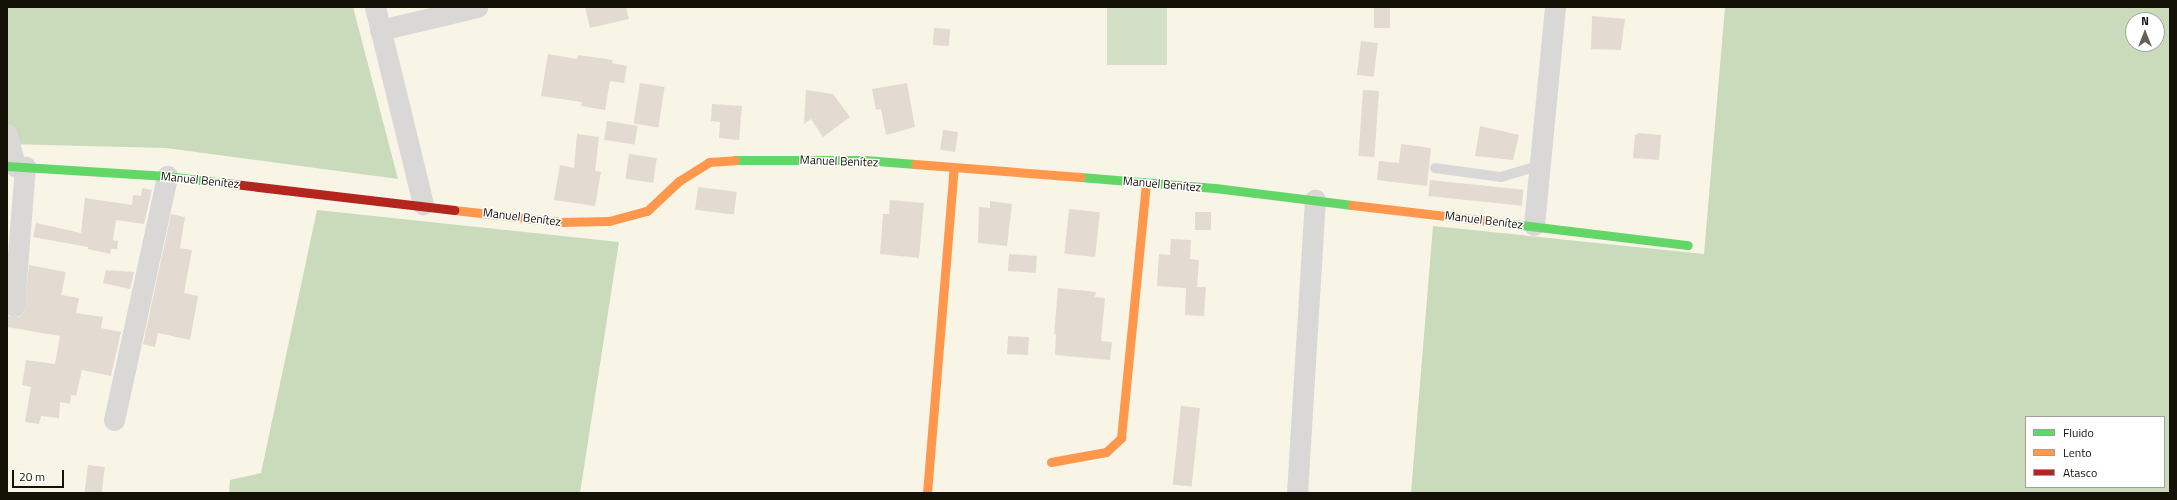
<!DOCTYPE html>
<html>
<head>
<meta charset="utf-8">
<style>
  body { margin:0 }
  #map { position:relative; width:2177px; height:500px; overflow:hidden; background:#f8f4e6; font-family:"Titillium Web",sans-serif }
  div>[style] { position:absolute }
  .green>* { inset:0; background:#d4dfc8; transform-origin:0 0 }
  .forest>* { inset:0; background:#cadbbb }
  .building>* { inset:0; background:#e3dbd2; transform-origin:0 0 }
  .lane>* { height:10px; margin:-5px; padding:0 5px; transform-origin:5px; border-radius:5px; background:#dad8d6 }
  .street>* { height:21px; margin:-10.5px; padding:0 10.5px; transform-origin:10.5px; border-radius:10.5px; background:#dad8d6 }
  .fast>* { height:9px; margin:-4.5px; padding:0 4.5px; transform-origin:4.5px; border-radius:4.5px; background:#63d668 }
  .slow>* { height:9px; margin:-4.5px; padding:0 4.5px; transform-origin:4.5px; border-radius:4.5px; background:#ff974d }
  .jam>* { height:9px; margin:-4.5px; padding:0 4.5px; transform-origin:4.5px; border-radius:4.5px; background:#b3261e }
  span { translate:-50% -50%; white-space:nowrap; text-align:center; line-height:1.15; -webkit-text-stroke:3px #fff; paint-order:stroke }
  .street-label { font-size:12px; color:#141107 }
  .frame { position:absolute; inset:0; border:8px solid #141107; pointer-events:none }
  .legend { position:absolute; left:2025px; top:416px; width:140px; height:72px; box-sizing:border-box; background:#fff; border:1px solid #a1a09c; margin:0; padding:5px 7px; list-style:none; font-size:12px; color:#141107 }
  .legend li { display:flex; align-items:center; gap:8px; height:20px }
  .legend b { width:20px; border:1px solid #a1a09c }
  .north { position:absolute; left:2125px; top:12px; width:40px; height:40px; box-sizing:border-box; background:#fff; border:1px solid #a1a09c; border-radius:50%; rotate:0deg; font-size:11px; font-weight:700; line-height:16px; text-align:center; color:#141107 }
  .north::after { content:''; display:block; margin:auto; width:14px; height:18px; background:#646055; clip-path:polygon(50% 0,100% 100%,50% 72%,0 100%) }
  .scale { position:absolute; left:12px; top:470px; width:52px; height:18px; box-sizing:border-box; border:2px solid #141107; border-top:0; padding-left:5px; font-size:12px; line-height:14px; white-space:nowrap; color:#141107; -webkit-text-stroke:3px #fff; paint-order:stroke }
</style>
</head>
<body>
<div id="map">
  <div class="green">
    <div style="left:1107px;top:7px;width:60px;height:58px"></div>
  </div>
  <div class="forest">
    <div style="clip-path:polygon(7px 7px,353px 7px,398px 179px,166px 148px,7px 144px)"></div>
    <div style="clip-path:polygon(evenodd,1725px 7px,2170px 7px,2170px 493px,1411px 493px,1433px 226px,1704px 254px,1725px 7px,2133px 20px,2157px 20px,2157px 44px,2133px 44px,2133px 20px,1725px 7px,2026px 417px,2164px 417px,2164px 487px,2026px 487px,2026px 417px)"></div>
    <div style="clip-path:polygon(317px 210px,619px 242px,580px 493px,229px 493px,230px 480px,261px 473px)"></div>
  </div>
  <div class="building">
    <div style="clip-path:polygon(585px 7px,626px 7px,629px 19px,590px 28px)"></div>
    <div style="left:1374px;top:7px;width:16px;height:21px"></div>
    <div style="clip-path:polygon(1592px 16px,1625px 19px,1621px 50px,1591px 49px)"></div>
    <div style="left:934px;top:28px;width:16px;height:17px;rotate:4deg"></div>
    <div style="left:1361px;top:41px;width:17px;height:34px;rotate:7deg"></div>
    <div style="clip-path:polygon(548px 54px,577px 59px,578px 55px,613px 60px,612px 63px,627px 66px,624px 83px,610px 81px,605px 110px,581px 106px,582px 102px,541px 96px)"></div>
    <div style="left:640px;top:83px;width:25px;height:41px;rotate:9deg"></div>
    <div style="clip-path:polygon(907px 83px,915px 127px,886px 135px,881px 109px,876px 110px,872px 89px)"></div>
    <div style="clip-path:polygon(806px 90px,833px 94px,850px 117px,823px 137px,811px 119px,804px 124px)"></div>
    <div style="left:1363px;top:90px;width:16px;height:66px;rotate:4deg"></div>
    <div style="clip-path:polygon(712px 104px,742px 106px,739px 140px,719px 138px,720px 122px,711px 121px)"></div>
    <div style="left:607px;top:121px;width:31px;height:19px;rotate:9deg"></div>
    <div style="clip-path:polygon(1480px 126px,1519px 135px,1513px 160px,1475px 156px)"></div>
    <div style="left:943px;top:130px;width:15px;height:20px;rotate:8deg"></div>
    <div style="clip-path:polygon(1639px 133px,1661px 135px,1659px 160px,1633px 158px,1635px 135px)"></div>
    <div style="clip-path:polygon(577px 134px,599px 137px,595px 171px,601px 172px,595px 206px,554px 200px,560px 165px,574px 168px)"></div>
    <div style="clip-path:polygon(1401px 144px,1431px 148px,1427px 186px,1377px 180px,1379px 161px,1399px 163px)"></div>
    <div style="left:629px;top:154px;width:28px;height:25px;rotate:8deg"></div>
    <div style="left:1430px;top:180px;width:94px;height:16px;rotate:6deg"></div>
    <div style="left:698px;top:187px;width:39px;height:23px;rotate:7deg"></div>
    <div style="clip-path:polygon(142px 188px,152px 190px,144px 224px,116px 220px,113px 240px,118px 241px,117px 249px,111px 249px,110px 254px,88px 249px,88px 247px,33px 237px,36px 223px,81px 233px,85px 198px,132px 205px,133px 195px,141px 196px)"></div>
    <div style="clip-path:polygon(890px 200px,924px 203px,919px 258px,880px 254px,883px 214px,889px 214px)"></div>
    <div style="clip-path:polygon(990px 201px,1012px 204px,1007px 246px,978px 243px,979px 207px,990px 208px)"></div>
    <div style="left:1069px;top:209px;width:31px;height:45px;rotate:6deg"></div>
    <div style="left:1195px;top:212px;width:16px;height:18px"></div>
    <div style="clip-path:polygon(171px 214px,185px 217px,180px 248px,192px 250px,184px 293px,198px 296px,190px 340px,158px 333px,155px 347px,143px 344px)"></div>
    <div style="clip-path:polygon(1171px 239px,1191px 240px,1190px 259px,1199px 260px,1197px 287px,1206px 287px,1204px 316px,1185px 315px,1186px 288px,1157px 286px,1159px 254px,1170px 255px)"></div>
    <div style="left:1009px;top:254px;width:28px;height:17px;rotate:4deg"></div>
    <div style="clip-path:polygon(29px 265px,66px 272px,61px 295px,79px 298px,76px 313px,103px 317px,101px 328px,121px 332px,111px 376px,82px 370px,76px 396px,71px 395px,70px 404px,60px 402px,59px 418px,41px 416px,39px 424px,25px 422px,31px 387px,22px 385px,26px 360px,55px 364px,60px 336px,7px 327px,7px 316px,19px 317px,24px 312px)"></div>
    <div style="clip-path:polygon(106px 270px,134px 272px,130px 289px,103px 283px)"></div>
    <div style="clip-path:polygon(1058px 288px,1096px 292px,1095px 297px,1105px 298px,1101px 341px,1112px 342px,1110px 360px,1055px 355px,1056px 334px,1054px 334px)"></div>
    <div style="left:1008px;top:336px;width:21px;height:18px;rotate:3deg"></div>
    <div style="left:1181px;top:406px;width:19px;height:79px;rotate:6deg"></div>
    <div style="left:88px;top:465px;width:17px;height:28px;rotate:7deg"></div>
  </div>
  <div class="lane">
    <div style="left:1435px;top:168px;width:67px;rotate:7.8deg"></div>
    <div style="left:1501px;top:177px;width:42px;rotate:-16.7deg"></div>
  </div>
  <div class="street">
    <div style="left:375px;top:7px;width:203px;rotate:76.3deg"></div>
    <div style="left:380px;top:30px;width:100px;rotate:-13.3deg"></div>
    <div style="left:7px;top:134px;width:33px;rotate:76deg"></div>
    <div style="left:1534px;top:225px;width:219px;rotate:-84.5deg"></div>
    <div style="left:14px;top:306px;width:140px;rotate:-85.5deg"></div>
    <div style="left:114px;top:420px;width:250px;rotate:-77.7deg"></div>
    <div style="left:1297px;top:493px;width:294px;rotate:-86.5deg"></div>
  </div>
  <div class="fast">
    <div style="left:735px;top:160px;width:130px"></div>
    <div style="left:865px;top:160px;width:50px;rotate:4.6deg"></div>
    <div style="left:7px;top:166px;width:160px;rotate:3.6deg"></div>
    <div style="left:167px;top:176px;width:58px;rotate:6.9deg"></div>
    <div style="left:1080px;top:177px;width:135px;rotate:4.7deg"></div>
    <div style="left:1215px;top:188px;width:138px;rotate:7.1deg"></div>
    <div style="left:1505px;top:223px;width:184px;rotate:6.9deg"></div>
  </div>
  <div class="slow">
    <div style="left:915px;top:164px;width:166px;rotate:4.5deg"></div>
    <div style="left:1352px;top:205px;width:154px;rotate:6.7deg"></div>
    <div style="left:454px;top:210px;width:106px;rotate:6.5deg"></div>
    <div style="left:559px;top:222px;width:50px;rotate:-1.1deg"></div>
    <div style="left:609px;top:221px;width:39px;rotate:-15deg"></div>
    <div style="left:647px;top:211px;width:44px;rotate:-43.2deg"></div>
    <div style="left:679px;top:181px;width:36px;rotate:-32deg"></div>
    <div style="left:709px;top:162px;width:26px;rotate:-4deg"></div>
    <div style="left:1051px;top:462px;width:56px;rotate:-10.3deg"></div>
    <div style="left:1106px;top:452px;width:21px;rotate:-43deg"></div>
    <div style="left:1121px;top:438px;width:256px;rotate:-84.4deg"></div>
    <div style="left:927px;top:493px;width:326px;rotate:-85.3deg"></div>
  </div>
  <div class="jam">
    <div style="left:225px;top:183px;width:231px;rotate:6.7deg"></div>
  </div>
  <div class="street-label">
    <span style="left:839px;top:161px;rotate:2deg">Manuel Benítez</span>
    <span style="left:200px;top:180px;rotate:6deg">Manuel Benítez</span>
    <span style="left:1162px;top:184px;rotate:5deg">Manuel Benítez</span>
    <span style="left:522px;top:217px;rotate:7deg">Manuel Benítez</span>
    <span style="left:1484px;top:220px;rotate:7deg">Manuel Benítez</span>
  </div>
  <div class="frame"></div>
  <ul class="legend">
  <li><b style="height:5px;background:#63d668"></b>Fluido</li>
  <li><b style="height:5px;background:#ff974d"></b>Lento</li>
  <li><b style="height:5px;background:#b3261e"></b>Atasco</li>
  </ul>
  <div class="north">N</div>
  <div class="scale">20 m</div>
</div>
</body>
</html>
